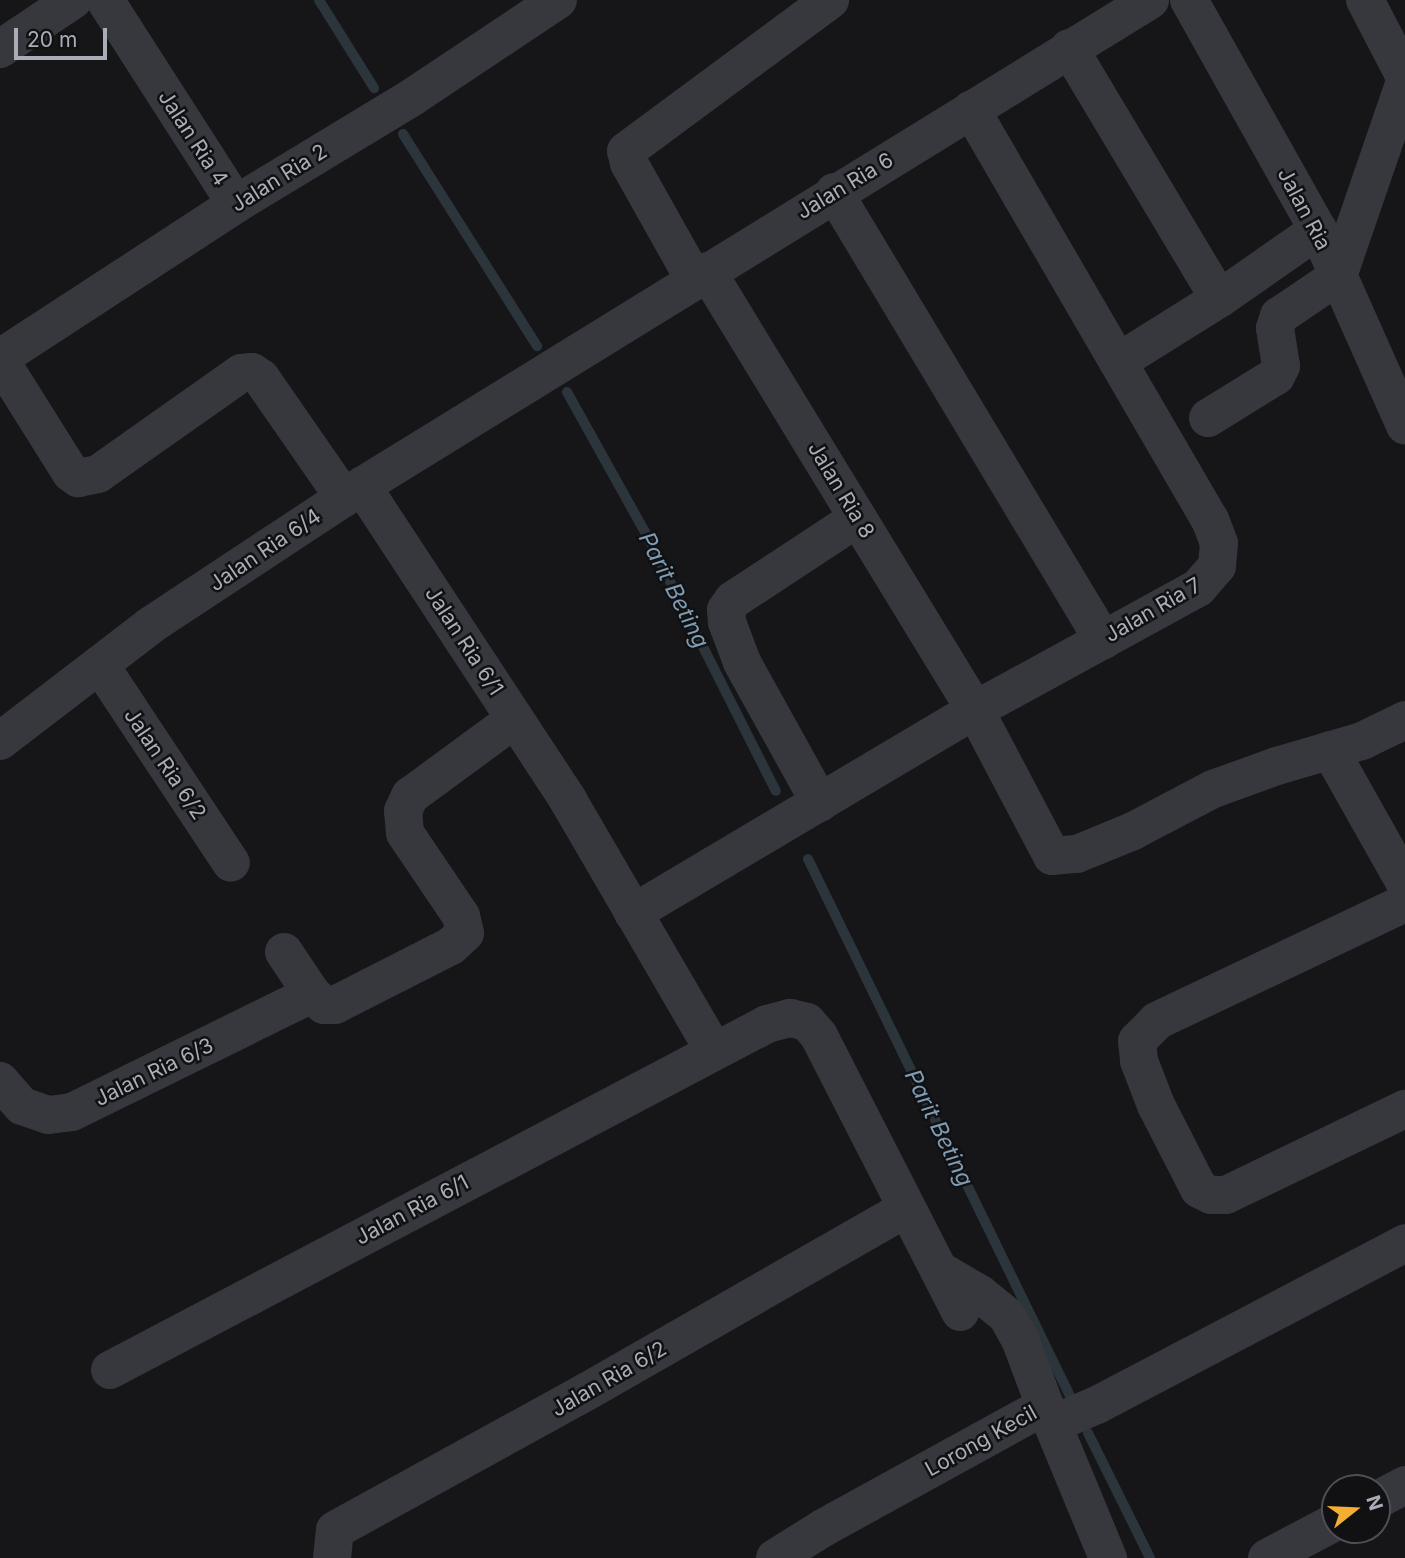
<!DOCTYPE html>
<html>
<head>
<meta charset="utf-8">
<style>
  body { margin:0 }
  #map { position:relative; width:1405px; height:1558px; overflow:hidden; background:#161618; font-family:Inter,sans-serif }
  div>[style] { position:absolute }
  .stream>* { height:10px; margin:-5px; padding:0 5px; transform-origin:5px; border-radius:5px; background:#2c353c }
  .minor>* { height:38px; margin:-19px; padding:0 19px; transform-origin:19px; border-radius:19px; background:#37383d }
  span { translate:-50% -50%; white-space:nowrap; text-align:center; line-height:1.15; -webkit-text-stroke:5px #111113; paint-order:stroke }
  .street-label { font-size:21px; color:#a8adb8 }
  .water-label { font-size:23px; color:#7e9cb3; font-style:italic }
  .north { position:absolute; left:1321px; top:1474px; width:70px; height:70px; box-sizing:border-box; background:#111113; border:2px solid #4d4f55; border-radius:50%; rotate:72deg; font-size:19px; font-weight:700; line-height:28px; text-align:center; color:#a8adb8 }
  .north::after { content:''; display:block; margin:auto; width:24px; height:32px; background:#f4af32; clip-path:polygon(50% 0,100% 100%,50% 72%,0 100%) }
  .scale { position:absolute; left:14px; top:28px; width:93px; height:32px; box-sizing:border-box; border:4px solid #a8adb8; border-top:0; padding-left:9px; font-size:21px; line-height:24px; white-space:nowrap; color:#a8adb8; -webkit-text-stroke:5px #111113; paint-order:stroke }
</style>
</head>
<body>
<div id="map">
  <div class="stream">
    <div style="left:319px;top:0;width:104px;rotate:58deg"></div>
    <div style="left:403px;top:134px;width:251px;rotate:57.7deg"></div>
    <div style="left:567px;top:392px;width:160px;rotate:60.9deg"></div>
    <div style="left:645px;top:532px;width:290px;rotate:63.2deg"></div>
    <div style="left:808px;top:859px;width:600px;rotate:63.99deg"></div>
    <div style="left:1088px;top:1433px;width:140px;rotate:63.6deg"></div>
  </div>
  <div class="minor">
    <div style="left:105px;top:0;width:242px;rotate:57.3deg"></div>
    <div style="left:1189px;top:0;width:264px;rotate:60.7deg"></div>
    <div style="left:1318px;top:230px;width:214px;rotate:66deg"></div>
    <div style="left:1365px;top:0;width:87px;rotate:62.5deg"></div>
    <div style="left:1069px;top:48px;width:292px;rotate:59.1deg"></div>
    <div style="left:0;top:49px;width:88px;rotate:-33.9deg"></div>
    <div style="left:834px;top:192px;width:523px;rotate:59.02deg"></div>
    <div style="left:707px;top:271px;width:514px;rotate:58.6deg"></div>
    <div style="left:975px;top:710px;width:165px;rotate:62.2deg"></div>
    <div style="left:1052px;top:856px;width:25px;rotate:-5deg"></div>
    <div style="left:1077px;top:854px;width:61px;rotate:-22.3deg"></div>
    <div style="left:1133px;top:831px;width:90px;rotate:-27.7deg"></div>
    <div style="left:1213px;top:789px;width:68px;rotate:-19.8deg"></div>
    <div style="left:1277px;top:766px;width:89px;rotate:-16.4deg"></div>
    <div style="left:1362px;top:741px;width:48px;rotate:-26deg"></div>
    <div style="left:694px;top:279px;width:133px;rotate:-119.3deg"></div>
    <div style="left:629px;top:163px;width:12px;rotate:-104deg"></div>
    <div style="left:626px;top:151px;width:254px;rotate:-36.5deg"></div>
    <div style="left:0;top:358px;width:282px;rotate:-33.1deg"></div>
    <div style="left:236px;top:204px;width:208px;rotate:-31.2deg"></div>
    <div style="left:414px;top:96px;width:173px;rotate:-33.7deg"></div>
    <div style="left:0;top:360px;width:133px;rotate:57.9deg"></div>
    <div style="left:71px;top:473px;width:9px;rotate:36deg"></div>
    <div style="left:78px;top:478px;width:20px;rotate:-11deg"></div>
    <div style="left:98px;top:474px;width:175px;rotate:-35.2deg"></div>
    <div style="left:241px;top:373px;width:11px;rotate:-5deg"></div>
    <div style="left:252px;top:372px;width:11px;rotate:34deg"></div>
    <div style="left:261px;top:378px;width:146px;rotate:55.3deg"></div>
    <div style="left:1118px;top:362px;width:119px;rotate:-32deg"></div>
    <div style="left:1219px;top:299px;width:121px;rotate:-34.9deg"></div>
    <div style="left:1208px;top:418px;width:80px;rotate:-31.7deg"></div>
    <div style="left:1276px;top:376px;width:11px;rotate:-63deg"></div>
    <div style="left:1281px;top:366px;width:38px;rotate:-99deg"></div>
    <div style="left:1275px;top:328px;width:13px;rotate:-72deg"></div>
    <div style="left:1279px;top:316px;width:71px;rotate:-34.1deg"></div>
    <div style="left:1338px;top:276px;width:206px;rotate:-71deg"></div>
    <div style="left:362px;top:486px;width:376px;rotate:56.7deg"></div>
    <div style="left:568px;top:800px;width:290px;rotate:59.8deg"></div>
    <div style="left:100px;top:665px;width:237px;rotate:56.5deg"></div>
    <div style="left:0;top:741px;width:190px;rotate:-37.5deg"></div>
    <div style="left:151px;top:625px;width:253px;rotate:-33.4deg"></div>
    <div style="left:362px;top:486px;width:926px;rotate:-31.66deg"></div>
    <div style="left:1330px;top:750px;width:153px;rotate:60.6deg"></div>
    <div style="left:820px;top:803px;width:161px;rotate:-119deg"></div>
    <div style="left:742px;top:662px;width:43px;rotate:-110.6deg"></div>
    <div style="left:727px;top:622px;width:12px;rotate:-95deg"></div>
    <div style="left:726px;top:610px;width:12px;rotate:-55deg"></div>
    <div style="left:733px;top:600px;width:149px;rotate:-33.3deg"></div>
    <div style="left:1405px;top:903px;width:275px;rotate:154.6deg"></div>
    <div style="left:1157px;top:1021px;width:28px;rotate:135deg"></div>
    <div style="left:1137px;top:1041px;width:20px;rotate:84deg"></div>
    <div style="left:1139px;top:1061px;width:47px;rotate:68.9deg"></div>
    <div style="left:1156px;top:1105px;width:94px;rotate:62.9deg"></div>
    <div style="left:1199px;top:1189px;width:13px;rotate:27deg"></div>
    <div style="left:1211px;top:1195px;width:15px"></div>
    <div style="left:1226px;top:1195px;width:199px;rotate:-25.7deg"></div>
    <div style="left:633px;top:913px;width:398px;rotate:-30.7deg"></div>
    <div style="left:975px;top:710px;width:254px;rotate:-28.7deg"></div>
    <div style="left:1198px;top:588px;width:29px;rotate:-49deg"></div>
    <div style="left:1217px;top:566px;width:23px;rotate:-85deg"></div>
    <div style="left:1219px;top:543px;width:25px;rotate:-111deg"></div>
    <div style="left:1210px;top:520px;width:475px;rotate:-120.2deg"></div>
    <div style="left:284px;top:952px;width:50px;rotate:56.3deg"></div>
    <div style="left:312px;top:994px;width:16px;rotate:43deg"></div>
    <div style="left:324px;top:1005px;width:11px"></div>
    <div style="left:335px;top:1005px;width:130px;rotate:-27deg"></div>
    <div style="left:451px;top:946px;width:19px;rotate:-43deg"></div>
    <div style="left:465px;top:933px;width:17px;rotate:-103deg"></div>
    <div style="left:461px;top:916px;width:100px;rotate:-124deg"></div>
    <div style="left:405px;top:833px;width:22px;rotate:-95deg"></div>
    <div style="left:403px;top:811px;width:17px;rotate:-65deg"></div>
    <div style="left:410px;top:796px;width:130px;rotate:-36.3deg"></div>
    <div style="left:0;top:1081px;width:33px;rotate:49deg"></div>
    <div style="left:22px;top:1106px;width:28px;rotate:19deg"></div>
    <div style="left:48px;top:1115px;width:24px;rotate:-7deg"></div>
    <div style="left:72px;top:1112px;width:267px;rotate:-26.2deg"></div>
    <div style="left:939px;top:1270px;width:48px;rotate:30.3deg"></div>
    <div style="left:980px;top:1294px;width:35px;rotate:39deg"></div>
    <div style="left:1007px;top:1316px;width:26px;rotate:61deg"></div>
    <div style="left:1020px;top:1339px;width:72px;rotate:69.5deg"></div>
    <div style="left:110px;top:1370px;width:743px;rotate:-27.77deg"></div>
    <div style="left:767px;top:1024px;width:24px;rotate:-15deg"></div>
    <div style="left:790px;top:1018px;width:17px;rotate:13deg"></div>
    <div style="left:807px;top:1022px;width:18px;rotate:49deg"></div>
    <div style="left:819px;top:1036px;width:310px;rotate:62.9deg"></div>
    <div style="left:1053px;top:1424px;width:48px;rotate:-23.4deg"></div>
    <div style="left:1097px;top:1405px;width:348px;rotate:-27.7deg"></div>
    <div style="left:1377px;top:1500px;width:32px;rotate:-28deg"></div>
    <div style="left:332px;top:1558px;width:28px;rotate:-84deg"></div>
    <div style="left:335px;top:1530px;width:286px;rotate:-28.8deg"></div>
    <div style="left:586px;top:1392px;width:368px;rotate:-29.8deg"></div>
    <div style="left:775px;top:1558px;width:57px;rotate:-32deg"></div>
    <div style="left:823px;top:1528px;width:253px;rotate:-28.8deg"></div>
    <div style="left:1045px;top:1406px;width:165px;rotate:67.5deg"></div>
    <div style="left:1267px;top:1558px;width:77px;rotate:-27.9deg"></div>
  </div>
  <div class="street-label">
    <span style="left:193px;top:138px;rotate:57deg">Jalan Ria 4</span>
    <span style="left:279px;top:178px;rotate:-32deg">Jalan Ria 2</span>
    <span style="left:845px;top:186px;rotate:-31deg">Jalan Ria 6</span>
    <span style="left:1304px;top:209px;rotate:62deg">Jalan Ria</span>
    <span style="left:841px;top:490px;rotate:59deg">Jalan Ria 8</span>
    <span style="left:265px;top:550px;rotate:-34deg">Jalan Ria 6/4</span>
    <span style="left:1153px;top:610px;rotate:-30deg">Jalan Ria 7</span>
    <span style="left:464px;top:641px;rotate:57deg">Jalan Ria 6/1</span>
    <span style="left:165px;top:764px;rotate:56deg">Jalan Ria 6/2</span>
    <span style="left:154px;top:1072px;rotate:-26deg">Jalan Ria 6/3</span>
    <span style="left:412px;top:1210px;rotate:-28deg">Jalan Ria 6/1</span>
    <span style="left:609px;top:1379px;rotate:-30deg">Jalan Ria 6/2</span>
    <span style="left:981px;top:1441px;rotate:-29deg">Lorong Kecil</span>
  </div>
  <div class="water-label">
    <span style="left:674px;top:590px;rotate:63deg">Parit Beting</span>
    <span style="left:939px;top:1128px;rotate:64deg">Parit Beting</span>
  </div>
  <div class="north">N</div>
  <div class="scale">20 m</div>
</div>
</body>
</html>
